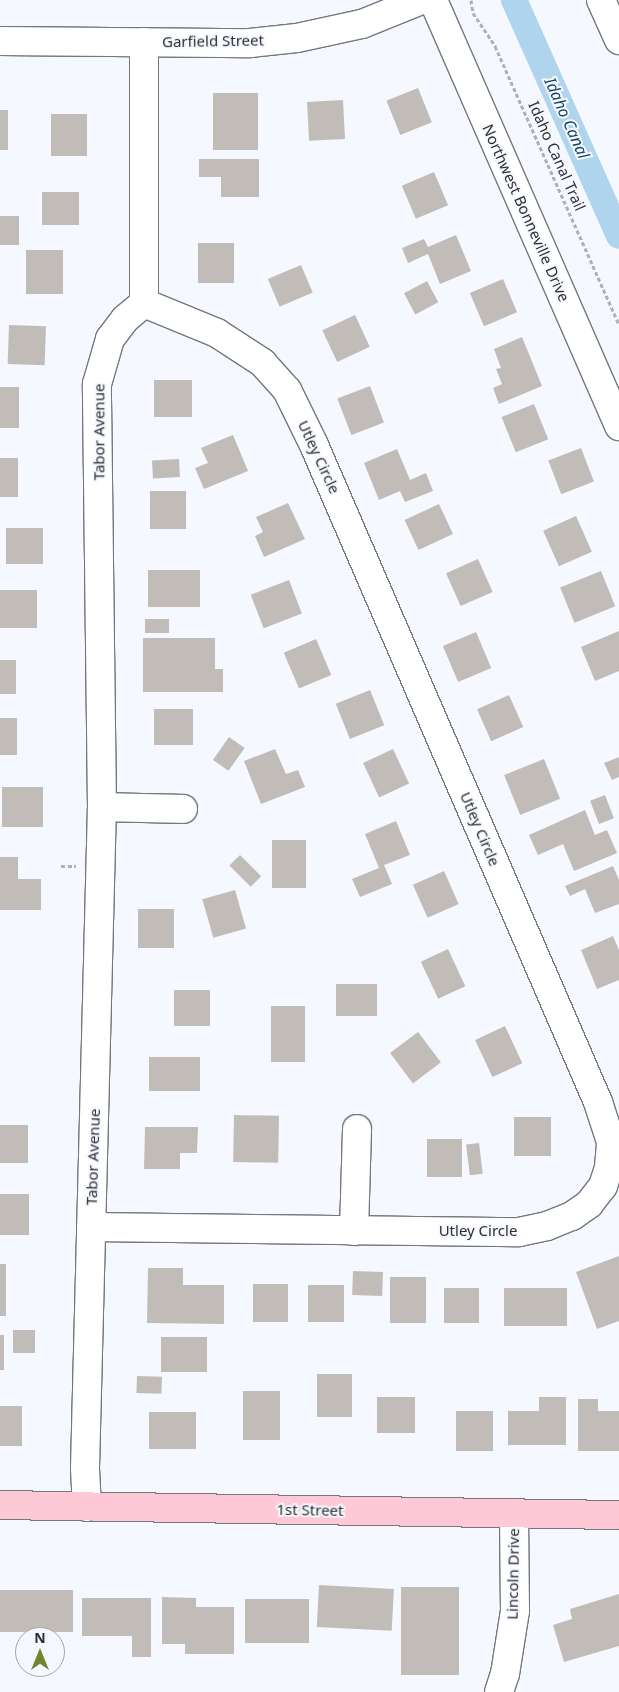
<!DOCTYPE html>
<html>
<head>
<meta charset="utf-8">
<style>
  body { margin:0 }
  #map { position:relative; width:619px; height:1692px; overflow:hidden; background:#f5f8fe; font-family:"Noto Sans",sans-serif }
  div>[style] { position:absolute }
  .canal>* { height:26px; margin:-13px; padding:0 13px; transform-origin:13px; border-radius:13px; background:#afd4ee }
  .building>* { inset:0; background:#c2bcb8; transform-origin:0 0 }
  .path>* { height:3px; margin-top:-1.5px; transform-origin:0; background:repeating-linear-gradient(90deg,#adb0b5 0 4px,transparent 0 6.5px) }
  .roads { filter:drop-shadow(1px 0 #74777c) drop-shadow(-1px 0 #74777c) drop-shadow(0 1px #74777c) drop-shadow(0 -1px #74777c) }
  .minor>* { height:28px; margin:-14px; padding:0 14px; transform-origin:14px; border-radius:14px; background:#fff }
  .major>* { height:28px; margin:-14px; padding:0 14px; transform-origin:14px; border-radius:14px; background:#fec9d7 }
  span { translate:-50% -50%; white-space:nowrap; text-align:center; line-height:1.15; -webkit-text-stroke:4px #f5f8fe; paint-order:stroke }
  .street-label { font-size:15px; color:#2c2e30 }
  .water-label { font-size:16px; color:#123f5a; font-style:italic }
  .north { position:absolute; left:15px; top:1627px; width:50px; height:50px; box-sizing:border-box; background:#f5f8fe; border:1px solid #a5a7ac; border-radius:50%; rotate:0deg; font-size:14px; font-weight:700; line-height:20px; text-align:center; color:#2c2e30 }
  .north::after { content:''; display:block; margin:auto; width:18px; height:22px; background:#758331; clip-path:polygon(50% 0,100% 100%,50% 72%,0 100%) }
</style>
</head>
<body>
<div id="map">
  <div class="canal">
    <div style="left:514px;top:0;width:258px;rotate:66deg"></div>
  </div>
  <div class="building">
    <div style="left:418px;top:88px;width:37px;height:34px;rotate:68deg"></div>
    <div style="left:213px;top:93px;width:45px;height:57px"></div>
    <div style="left:343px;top:100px;width:39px;height:36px;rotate:87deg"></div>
    <div style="left:0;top:110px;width:8px;height:40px"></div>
    <div style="left:51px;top:114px;width:36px;height:42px"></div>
    <div style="clip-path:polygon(199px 159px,259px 159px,259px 197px,221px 197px,221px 177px,199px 177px)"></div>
    <div style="left:434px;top:172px;width:36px;height:35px;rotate:67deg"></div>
    <div style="left:42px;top:192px;width:37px;height:33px"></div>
    <div style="left:0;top:216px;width:19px;height:29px"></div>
    <div style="clip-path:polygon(456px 235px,471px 271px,440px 284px,428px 254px,408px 263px,402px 248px,424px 239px,428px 247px)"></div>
    <div style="left:198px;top:243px;width:36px;height:40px"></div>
    <div style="left:26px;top:250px;width:37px;height:44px"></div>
    <div style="left:301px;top:265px;width:30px;height:36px;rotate:67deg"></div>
    <div style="left:503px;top:279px;width:36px;height:36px;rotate:67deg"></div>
    <div style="left:427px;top:281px;width:24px;height:26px;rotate:62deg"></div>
    <div style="left:355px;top:315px;width:35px;height:36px;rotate:65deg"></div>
    <div style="left:9px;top:325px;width:37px;height:39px;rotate:2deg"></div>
    <div style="clip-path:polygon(522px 337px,542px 386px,499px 404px,493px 388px,502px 384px,496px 369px,501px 368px,494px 349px)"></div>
    <div style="left:154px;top:380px;width:38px;height:37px"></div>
    <div style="left:370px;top:386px;width:39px;height:35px;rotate:69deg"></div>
    <div style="left:0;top:387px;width:19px;height:41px"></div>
    <div style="left:534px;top:404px;width:38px;height:35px;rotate:68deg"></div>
    <div style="clip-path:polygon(233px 435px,248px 471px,204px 489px,195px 468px,208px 463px,201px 448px)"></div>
    <div style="left:581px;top:448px;width:36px;height:35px;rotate:69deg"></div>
    <div style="clip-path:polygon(397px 449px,410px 480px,426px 473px,433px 491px,405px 502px,400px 491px,379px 500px,364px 463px)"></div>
    <div style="left:0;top:458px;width:18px;height:39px"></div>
    <div style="left:179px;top:459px;width:18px;height:27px;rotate:87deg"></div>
    <div style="left:150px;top:491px;width:36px;height:38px"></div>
    <div style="clip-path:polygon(288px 503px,305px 539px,264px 557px,255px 536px,263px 532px,256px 517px)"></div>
    <div style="left:439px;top:504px;width:33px;height:38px;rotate:65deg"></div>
    <div style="left:576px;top:516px;width:39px;height:36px;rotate:66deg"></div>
    <div style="left:6px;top:528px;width:37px;height:36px"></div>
    <div style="left:478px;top:559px;width:36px;height:35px;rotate:66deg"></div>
    <div style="left:148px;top:570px;width:52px;height:37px"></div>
    <div style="left:601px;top:571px;width:38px;height:44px;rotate:68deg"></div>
    <div style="left:289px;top:580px;width:36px;height:41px;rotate:69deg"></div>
    <div style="left:0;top:590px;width:37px;height:38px"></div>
    <div style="left:145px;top:619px;width:24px;height:14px"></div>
    <div style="clip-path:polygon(619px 631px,619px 671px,595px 681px,581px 647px)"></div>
    <div style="left:476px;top:632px;width:39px;height:36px;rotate:67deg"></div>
    <div style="clip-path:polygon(143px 638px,215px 638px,215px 669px,223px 669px,223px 692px,143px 692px)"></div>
    <div style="left:316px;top:639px;width:39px;height:35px;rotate:67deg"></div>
    <div style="left:0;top:660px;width:16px;height:34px"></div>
    <div style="left:370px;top:690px;width:38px;height:37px;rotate:68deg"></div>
    <div style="left:509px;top:695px;width:35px;height:35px;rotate:66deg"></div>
    <div style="left:154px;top:709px;width:39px;height:36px"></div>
    <div style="left:0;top:718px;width:17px;height:37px"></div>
    <div style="left:229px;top:737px;width:19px;height:28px;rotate:35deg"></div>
    <div style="clip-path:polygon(275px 749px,286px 774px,298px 770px,305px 787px,261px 804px,244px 761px)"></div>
    <div style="left:393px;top:749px;width:38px;height:33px;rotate:65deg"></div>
    <div style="clip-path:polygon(619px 757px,619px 777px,612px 780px,604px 763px)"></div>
    <div style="left:544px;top:759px;width:43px;height:43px;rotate:68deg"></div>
    <div style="left:43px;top:787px;width:40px;height:41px;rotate:90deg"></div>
    <div style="left:605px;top:795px;width:25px;height:16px;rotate:69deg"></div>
    <div style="clip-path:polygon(585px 810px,595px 835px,607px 830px,617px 853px,574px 871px,563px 844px,538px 855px,529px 835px)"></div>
    <div style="clip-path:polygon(396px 821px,410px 855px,384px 865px,392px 884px,360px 897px,352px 879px,379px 868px,365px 834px)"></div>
    <div style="left:272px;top:840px;width:34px;height:48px"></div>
    <div style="left:240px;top:855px;width:30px;height:15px;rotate:45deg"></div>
    <div style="clip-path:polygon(0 857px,18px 857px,18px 879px,41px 879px,41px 910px,0 910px)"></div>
    <div style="clip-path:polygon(613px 866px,619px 880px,619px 904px,595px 913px,585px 889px,570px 896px,565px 886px)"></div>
    <div style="left:444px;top:871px;width:36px;height:34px;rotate:66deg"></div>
    <div style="left:235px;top:890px;width:40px;height:34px;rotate:74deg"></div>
    <div style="left:138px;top:909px;width:36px;height:39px"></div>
    <div style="clip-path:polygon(613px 936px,619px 950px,619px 980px,597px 989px,581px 950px)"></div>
    <div style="left:448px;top:949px;width:41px;height:30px;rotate:65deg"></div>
    <div style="left:336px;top:984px;width:41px;height:32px"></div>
    <div style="left:174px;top:990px;width:36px;height:36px"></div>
    <div style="left:271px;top:1006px;width:34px;height:56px"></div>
    <div style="left:505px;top:1026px;width:41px;height:33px;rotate:65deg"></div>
    <div style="left:418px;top:1032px;width:38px;height:35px;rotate:53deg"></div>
    <div style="left:149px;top:1057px;width:51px;height:34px"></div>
    <div style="left:234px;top:1115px;width:45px;height:47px;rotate:1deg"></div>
    <div style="left:514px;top:1117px;width:37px;height:39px"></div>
    <div style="left:0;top:1125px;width:28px;height:38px"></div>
    <div style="clip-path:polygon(145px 1127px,198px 1127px,197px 1153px,180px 1153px,180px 1169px,144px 1169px)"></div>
    <div style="left:427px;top:1139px;width:35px;height:38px"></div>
    <div style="left:479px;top:1143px;width:31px;height:13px;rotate:83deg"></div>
    <div style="left:0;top:1194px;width:29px;height:41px"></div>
    <div style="clip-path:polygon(619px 1256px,619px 1321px,597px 1329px,576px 1272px)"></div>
    <div style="left:0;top:1264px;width:6px;height:52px"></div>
    <div style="clip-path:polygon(148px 1268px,183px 1268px,183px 1285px,224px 1285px,224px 1324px,147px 1323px)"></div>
    <div style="left:353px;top:1271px;width:30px;height:24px;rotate:2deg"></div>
    <div style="left:390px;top:1277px;width:36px;height:46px"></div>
    <div style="left:253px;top:1284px;width:35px;height:38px"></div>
    <div style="left:308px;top:1285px;width:36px;height:37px"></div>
    <div style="left:444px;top:1288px;width:35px;height:35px"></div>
    <div style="left:504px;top:1288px;width:63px;height:38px"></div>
    <div style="left:13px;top:1330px;width:22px;height:23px"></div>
    <div style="left:0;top:1335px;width:4px;height:35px"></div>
    <div style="left:161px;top:1337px;width:46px;height:35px"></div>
    <div style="left:317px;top:1374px;width:35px;height:43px"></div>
    <div style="left:137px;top:1376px;width:25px;height:17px;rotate:2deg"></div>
    <div style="left:243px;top:1391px;width:37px;height:49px"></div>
    <div style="left:377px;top:1397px;width:38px;height:36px"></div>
    <div style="clip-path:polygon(539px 1397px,566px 1397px,566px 1445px,508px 1445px,508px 1411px,539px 1411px)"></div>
    <div style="clip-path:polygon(578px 1399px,598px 1399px,598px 1411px,619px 1411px,619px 1451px,578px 1451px)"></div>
    <div style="left:0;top:1406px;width:22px;height:40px"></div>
    <div style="left:456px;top:1411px;width:37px;height:40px"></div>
    <div style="left:149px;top:1412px;width:47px;height:37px"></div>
    <div style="left:319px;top:1585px;width:75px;height:42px;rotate:3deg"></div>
    <div style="left:401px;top:1587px;width:58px;height:88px"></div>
    <div style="left:0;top:1590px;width:73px;height:42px"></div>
    <div style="clip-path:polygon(619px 1594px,619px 1646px,564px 1662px,553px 1625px,572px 1619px,570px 1609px)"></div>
    <div style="clip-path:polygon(162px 1597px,196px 1598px,196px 1607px,234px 1607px,234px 1654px,185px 1654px,185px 1644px,162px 1644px)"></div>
    <div style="clip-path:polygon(82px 1598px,151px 1598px,151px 1657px,132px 1657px,132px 1636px,82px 1636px)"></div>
    <div style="left:245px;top:1599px;width:64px;height:44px"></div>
  </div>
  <div class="path">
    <div style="left:471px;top:0;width:13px;rotate:81deg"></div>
    <div style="left:473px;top:13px;width:40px;rotate:56deg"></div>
    <div style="left:495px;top:46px;width:304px;rotate:66deg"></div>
    <div style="left:61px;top:866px;width:15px"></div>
  </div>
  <div class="roads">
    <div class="minor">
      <div style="left:433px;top:0;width:465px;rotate:66.4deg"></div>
      <div style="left:601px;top:0;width:44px;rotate:65.8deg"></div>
      <div style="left:0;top:41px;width:250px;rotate:0.5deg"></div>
      <div style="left:250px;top:43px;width:47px;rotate:-6.1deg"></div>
      <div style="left:297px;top:38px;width:66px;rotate:-12.2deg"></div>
      <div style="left:362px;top:24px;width:64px;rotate:-22.1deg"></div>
      <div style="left:102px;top:807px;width:81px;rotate:1.4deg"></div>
      <div style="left:91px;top:1227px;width:428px;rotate:0.7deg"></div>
      <div style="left:519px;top:1232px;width:29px;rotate:-12deg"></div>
      <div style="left:547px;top:1226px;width:27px;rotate:-22deg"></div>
      <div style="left:572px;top:1216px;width:21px;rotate:-35deg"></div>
      <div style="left:589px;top:1204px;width:23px;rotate:-52deg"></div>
      <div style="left:603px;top:1186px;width:20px;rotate:-72deg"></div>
      <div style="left:609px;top:1167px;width:25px;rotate:-85deg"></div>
      <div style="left:611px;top:1142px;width:42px;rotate:-108deg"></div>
      <div style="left:598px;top:1102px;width:716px;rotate:-113.38deg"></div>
      <div style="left:314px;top:445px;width:61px;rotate:-116.1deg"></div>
      <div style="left:287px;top:390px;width:36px;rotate:-132deg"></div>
      <div style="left:263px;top:363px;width:55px;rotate:-146.9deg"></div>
      <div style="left:217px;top:333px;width:79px;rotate:-157.7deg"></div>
      <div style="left:354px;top:1231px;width:102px;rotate:-88.3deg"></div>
      <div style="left:87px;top:1507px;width:39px;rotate:-93deg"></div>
      <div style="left:85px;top:1468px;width:661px;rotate:-88.53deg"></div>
      <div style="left:102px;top:807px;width:423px;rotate:-90.7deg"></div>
      <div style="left:97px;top:384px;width:47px;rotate:-73.9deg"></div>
      <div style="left:110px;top:339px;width:25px;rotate:-53deg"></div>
      <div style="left:125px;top:319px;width:25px;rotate:-40deg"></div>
      <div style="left:144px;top:303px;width:261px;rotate:-90deg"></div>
      <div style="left:499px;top:1692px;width:19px;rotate:-72deg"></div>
      <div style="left:505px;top:1674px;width:64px;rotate:-81deg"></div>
      <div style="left:515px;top:1611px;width:98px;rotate:-90.6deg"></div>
    </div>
    <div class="major">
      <div style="left:0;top:1505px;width:619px;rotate:0.93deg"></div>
    </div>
  </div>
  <div class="street-label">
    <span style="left:213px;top:41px;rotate:-1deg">Garfield Street</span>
    <span style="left:557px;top:156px;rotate:66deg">Idaho Canal Trail</span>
    <span style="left:526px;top:213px;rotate:66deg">Northwest Bonneville Drive</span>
    <span style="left:99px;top:432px;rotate:-90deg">Tabor Avenue</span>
    <span style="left:319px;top:457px;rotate:65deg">Utley Circle</span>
    <span style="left:480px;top:829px;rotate:67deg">Utley Circle</span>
    <span style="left:93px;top:1157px;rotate:-88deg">Tabor Avenue</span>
    <span style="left:478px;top:1231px">Utley Circle</span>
    <span style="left:310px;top:1510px;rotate:1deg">1st Street</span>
    <span style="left:513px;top:1574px;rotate:-89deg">Lincoln Drive</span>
  </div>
  <div class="water-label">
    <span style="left:567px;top:118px;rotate:66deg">Idaho Canal</span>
  </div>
  <div class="north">N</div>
</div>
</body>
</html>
